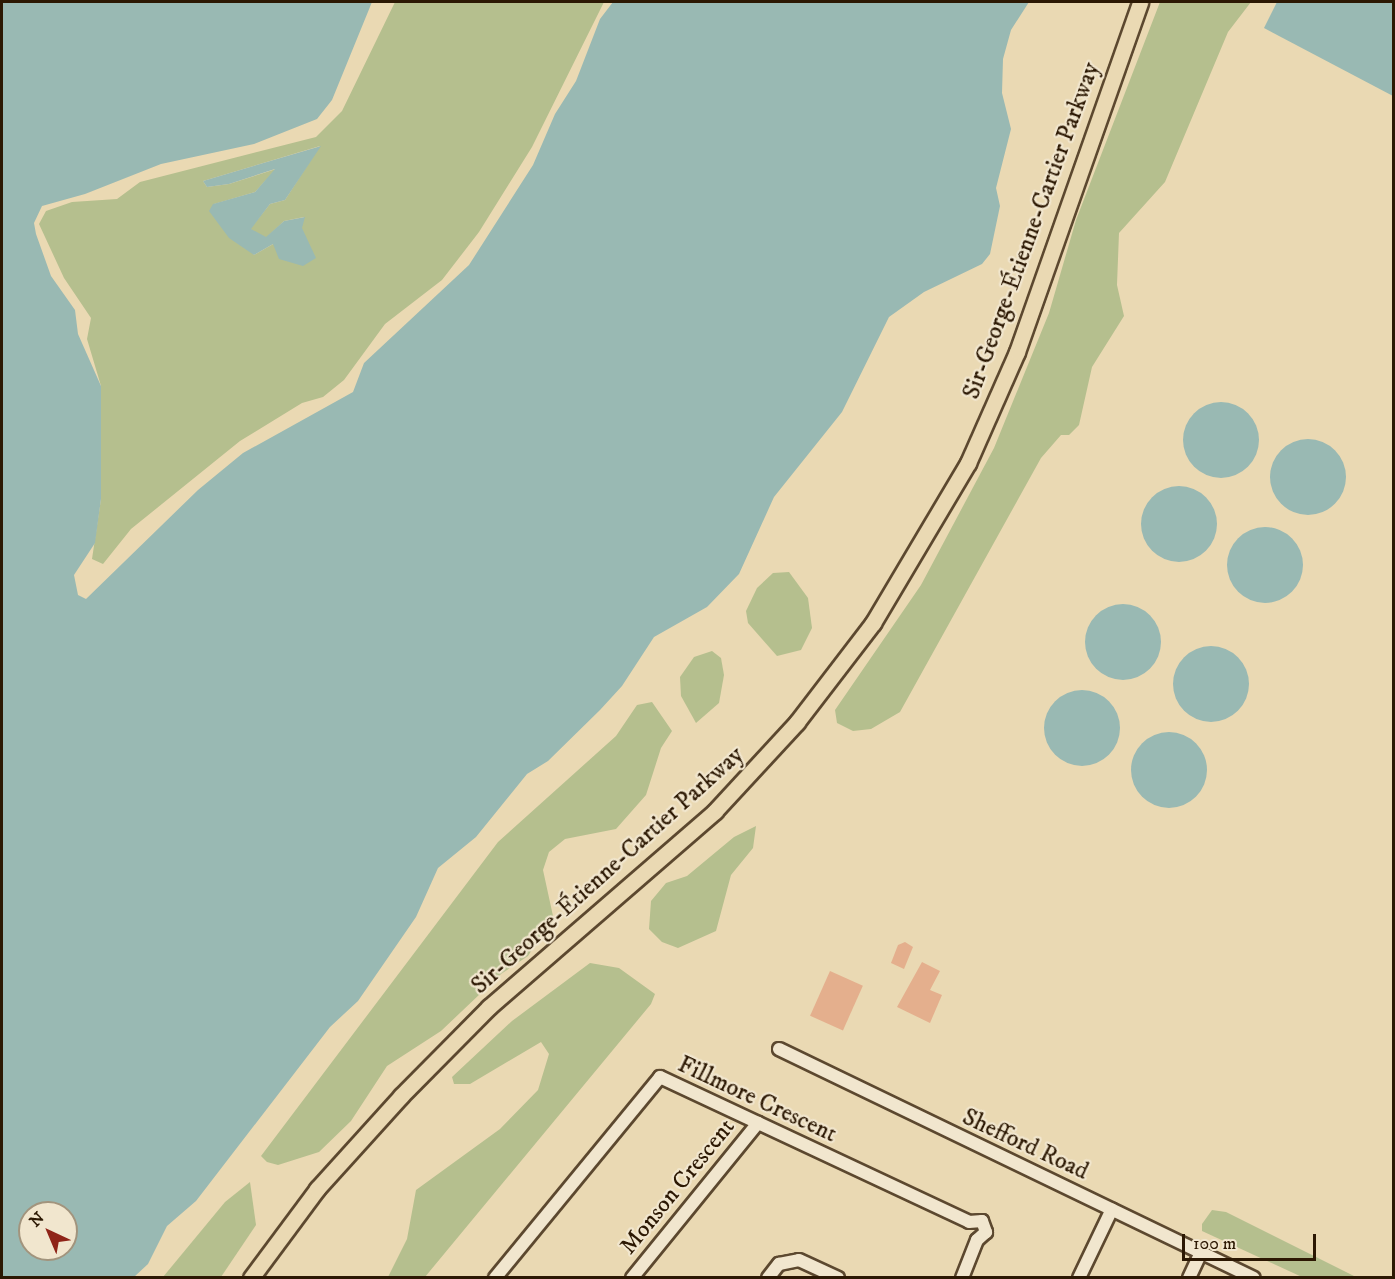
<!DOCTYPE html>
<html>
<head>
<meta charset="utf-8">
<style>
  body { margin:0 }
  #map { position:relative; width:1395px; height:1279px; overflow:hidden; background:#ead9b3; font-family:"IM FELL DW Pica",serif }
  div>[style] { position:absolute }
  .green>* { inset:0; background:#b5bf8e }
  .water>* { inset:0; background:#99b9b3 }
  .round { border-radius:50% }
  .building>* { inset:0; background:#e4af8d; transform-origin:0 0 }
  .roads { filter:drop-shadow(2px 0 #5c482f) drop-shadow(-2px 0 #5c482f) drop-shadow(0 2px #5c482f) drop-shadow(0 -2px #5c482f) }
  .minor>* { height:12px; margin:-6px; padding:0 6px; transform-origin:6px; border-radius:6px; background:#f1e6ce }
  .major>* { height:15px; margin:-7.5px; padding:0 7.5px; transform-origin:7.5px; border-radius:7.5px; background:#ead9b3 }
  span { translate:-50% -50%; white-space:nowrap; text-align:center; line-height:1.15; -webkit-text-stroke:4.5px #f1e6ce; paint-order:stroke }
  .street-label { font-size:24px; color:#2c1803 }
  .frame { position:absolute; inset:0; border:3px solid #2c1803; pointer-events:none }
  .north { position:absolute; left:18px; top:1201px; width:60px; height:60px; box-sizing:border-box; background:#f1e6ce; border:2px solid #a2947d; border-radius:50%; rotate:316deg; font-size:16px; font-weight:700; line-height:24px; text-align:center; color:#2c1803 }
  .north::after { content:''; display:block; margin:auto; width:21px; height:27px; background:#8f2418; clip-path:polygon(50% 0,100% 100%,50% 72%,0 100%) }
  .scale { position:absolute; left:1182px; top:1234px; width:134px; height:27px; box-sizing:border-box; border:3px solid #2c1803; border-top:0; padding-left:8px; font-size:18px; line-height:21px; white-space:nowrap; color:#2c1803; -webkit-text-stroke:4px #f1e6ce; paint-order:stroke }
</style>
</head>
<body>
<div id="map">
  <div class="green">
    <div style="clip-path:polygon(evenodd,395px 2px,604px 2px,532px 147px,479px 232px,442px 280px,385px 324px,344px 380px,323px 397px,302px 403px,240px 441px,131px 529px,103px 564px,92px 559px,101px 499px,101px 386px,87px 339px,91px 318px,64px 278px,39px 224px,46px 211px,72px 202px,117px 199px,140px 182px,316px 137px,342px 111px,395px 2px,320px 146px,285px 200px,270px 204px,250px 229px,266px 238px,284px 221px,304px 217px,301px 228px,254px 255px,214px 204px,255px 192px,276px 169px,229px 184px,207px 187px,203px 181px,320px 146px)"></div>
    <div style="clip-path:polygon(1160px 2px,1251px 2px,1228px 32px,1165px 182px,1119px 233px,1117px 285px,1124px 316px,1092px 367px,1079px 425px,1069px 435px,1061px 435px,1041px 458px,900px 712px,871px 729px,853px 731px,837px 723px,835px 710px,921px 585px,994px 448px,1049px 313px,1076px 220px)"></div>
    <div style="clip-path:polygon(789px 572px,808px 598px,812px 628px,801px 650px,777px 656px,748px 623px,746px 611px,757px 588px,773px 573px)"></div>
    <div style="clip-path:polygon(712px 651px,721px 658px,724px 675px,719px 703px,696px 723px,681px 696px,680px 677px,694px 657px)"></div>
    <div style="clip-path:polygon(652px 702px,672px 731px,661px 748px,646px 795px,616px 829px,565px 839px,549px 852px,543px 870px,553px 916px,528px 956px,501px 974px,441px 1031px,387px 1066px,351px 1121px,319px 1152px,278px 1165px,267px 1162px,261px 1156px,498px 842px,616px 736px,637px 705px)"></div>
    <div style="clip-path:polygon(756px 826px,753px 848px,731px 875px,716px 931px,678px 948px,662px 942px,649px 929px,651px 901px,666px 883px,687px 876px,734px 837px)"></div>
    <div style="clip-path:polygon(590px 963px,619px 968px,655px 994px,651px 1004px,425px 1277px,388px 1277px,407px 1239px,416px 1190px,500px 1129px,538px 1090px,549px 1054px,541px 1042px,470px 1084px,454px 1084px,452px 1077px,512px 1021px)"></div>
    <div style="clip-path:polygon(250px 1182px,256px 1225px,221px 1277px,163px 1277px,225px 1202px)"></div>
    <div style="clip-path:polygon(1212px 1210px,1226px 1212px,1356px 1277px,1302px 1277px,1202px 1231px,1202px 1224px)"></div>
  </div>
  <div class="water">
    <div style="clip-path:polygon(evenodd,2px 2px,372px 2px,332px 100px,317px 119px,254px 144px,161px 164px,85px 194px,42px 206px,34px 223px,36px 234px,51px 276px,75px 310px,78px 334px,101px 386px,101px 499px,95px 543px,74px 575px,78px 595px,86px 599px,198px 490px,243px 453px,353px 392px,364px 363px,469px 265px,533px 165px,555px 114px,576px 81px,600px 19px,613px 2px,1029px 2px,1011px 30px,1003px 59px,1002px 93px,1011px 129px,996px 188px,1000px 206px,990px 254px,982px 264px,924px 292px,889px 317px,842px 412px,774px 497px,739px 574px,707px 607px,654px 637px,622px 686px,600px 710px,548px 761px,527px 774px,476px 837px,438px 868px,416px 917px,358px 1001px,330px 1027px,196px 1201px,167px 1226px,148px 1264px,134px 1277px,2px 1277px,2px 2px,30px 1213px,66px 1213px,66px 1249px,30px 1249px,30px 1213px)"></div>
    <div style="clip-path:polygon(1277px 2px,1393px 2px,1393px 96px,1264px 28px)"></div>
    <div style="clip-path:polygon(321px 146px,285px 200px,270px 204px,251px 229px,266px 237px,284px 221px,305px 217px,302px 228px,316px 258px,303px 266px,279px 259px,273px 244px,254px 255px,229px 238px,209px 211px,213px 204px,255px 192px,275px 169px,229px 184px,207px 187px,203px 181px)"></div>
    <div class="round" style="left:1183px;top:402px;width:76px;height:76px"></div>
    <div class="round" style="left:1270px;top:439px;width:76px;height:76px"></div>
    <div class="round" style="left:1141px;top:486px;width:76px;height:76px"></div>
    <div class="round" style="left:1227px;top:527px;width:76px;height:76px"></div>
    <div class="round" style="left:1085px;top:604px;width:76px;height:76px"></div>
    <div class="round" style="left:1173px;top:646px;width:76px;height:76px"></div>
    <div class="round" style="left:1044px;top:690px;width:76px;height:76px"></div>
    <div class="round" style="left:1131px;top:732px;width:76px;height:76px"></div>
  </div>
  <div class="building">
    <div style="clip-path:polygon(905px 942px,913px 947px,904px 969px,891px 963px,898px 945px)"></div>
    <div style="clip-path:polygon(922px 962px,940px 971px,930px 990px,942px 995px,930px 1023px,897px 1007px)"></div>
    <div style="left:830px;top:971px;width:36px;height:49px;rotate:24deg"></div>
  </div>
  <div class="roads">
    <div class="minor">
      <div style="left:779px;top:1049px;width:527px;rotate:25.74deg"></div>
      <div style="left:495px;top:1278px;width:260px;rotate:-50.6deg"></div>
      <div style="left:660px;top:1077px;width:341px;rotate:25.1deg"></div>
      <div style="left:969px;top:1222px;width:13px;rotate:-4deg"></div>
      <div style="left:982px;top:1221px;width:12px;rotate:70deg"></div>
      <div style="left:986px;top:1232px;width:12px;rotate:138deg"></div>
      <div style="left:977px;top:1240px;width:41px;rotate:111.5deg"></div>
      <div style="left:632px;top:1278px;width:200px;rotate:-50.9deg"></div>
      <div style="left:768px;top:1278px;width:18px;rotate:-52deg"></div>
      <div style="left:779px;top:1264px;width:20px;rotate:-11deg"></div>
      <div style="left:799px;top:1260px;width:43px;rotate:24.8deg"></div>
      <div style="left:1079px;top:1278px;width:76px;rotate:-64.4deg"></div>
      <div style="left:1189px;top:1278px;width:29px;rotate:-65deg"></div>
    </div>
    <div class="major">
      <div style="left:251px;top:1278px;width:111px;rotate:-53.4deg"></div>
      <div style="left:317px;top:1189px;width:125px;rotate:-47.9deg"></div>
      <div style="left:401px;top:1096px;width:125px;rotate:-45.3deg"></div>
      <div style="left:489px;top:1007px;width:299px;rotate:-40.9deg"></div>
      <div style="left:715px;top:811px;width:121px;rotate:-47.3deg"></div>
      <div style="left:797px;top:722px;width:125px;rotate:-52.5deg"></div>
      <div style="left:873px;top:623px;width:186px;rotate:-59.3deg"></div>
      <div style="left:968px;top:463px;width:121px;rotate:-66.2deg"></div>
      <div style="left:1017px;top:352px;width:371px;rotate:-70.6deg"></div>
    </div>
  </div>
  <div class="street-label">
    <span style="left:1032px;top:231px;rotate:-70deg">Sir-George-Étienne-Cartier Parkway</span>
    <span style="left:608px;top:871px;rotate:-42deg">Sir-George-Étienne-Cartier Parkway</span>
    <span style="left:757px;top:1100px;rotate:25deg">Fillmore Crescent</span>
    <span style="left:1025px;top:1145px;rotate:25deg">Shefford Road</span>
    <span style="left:678px;top:1187px;rotate:-51deg">Monson Crescent</span>
  </div>
  <div class="frame"></div>
  <div class="north">N</div>
  <div class="scale">100 m</div>
</div>
</body>
</html>
